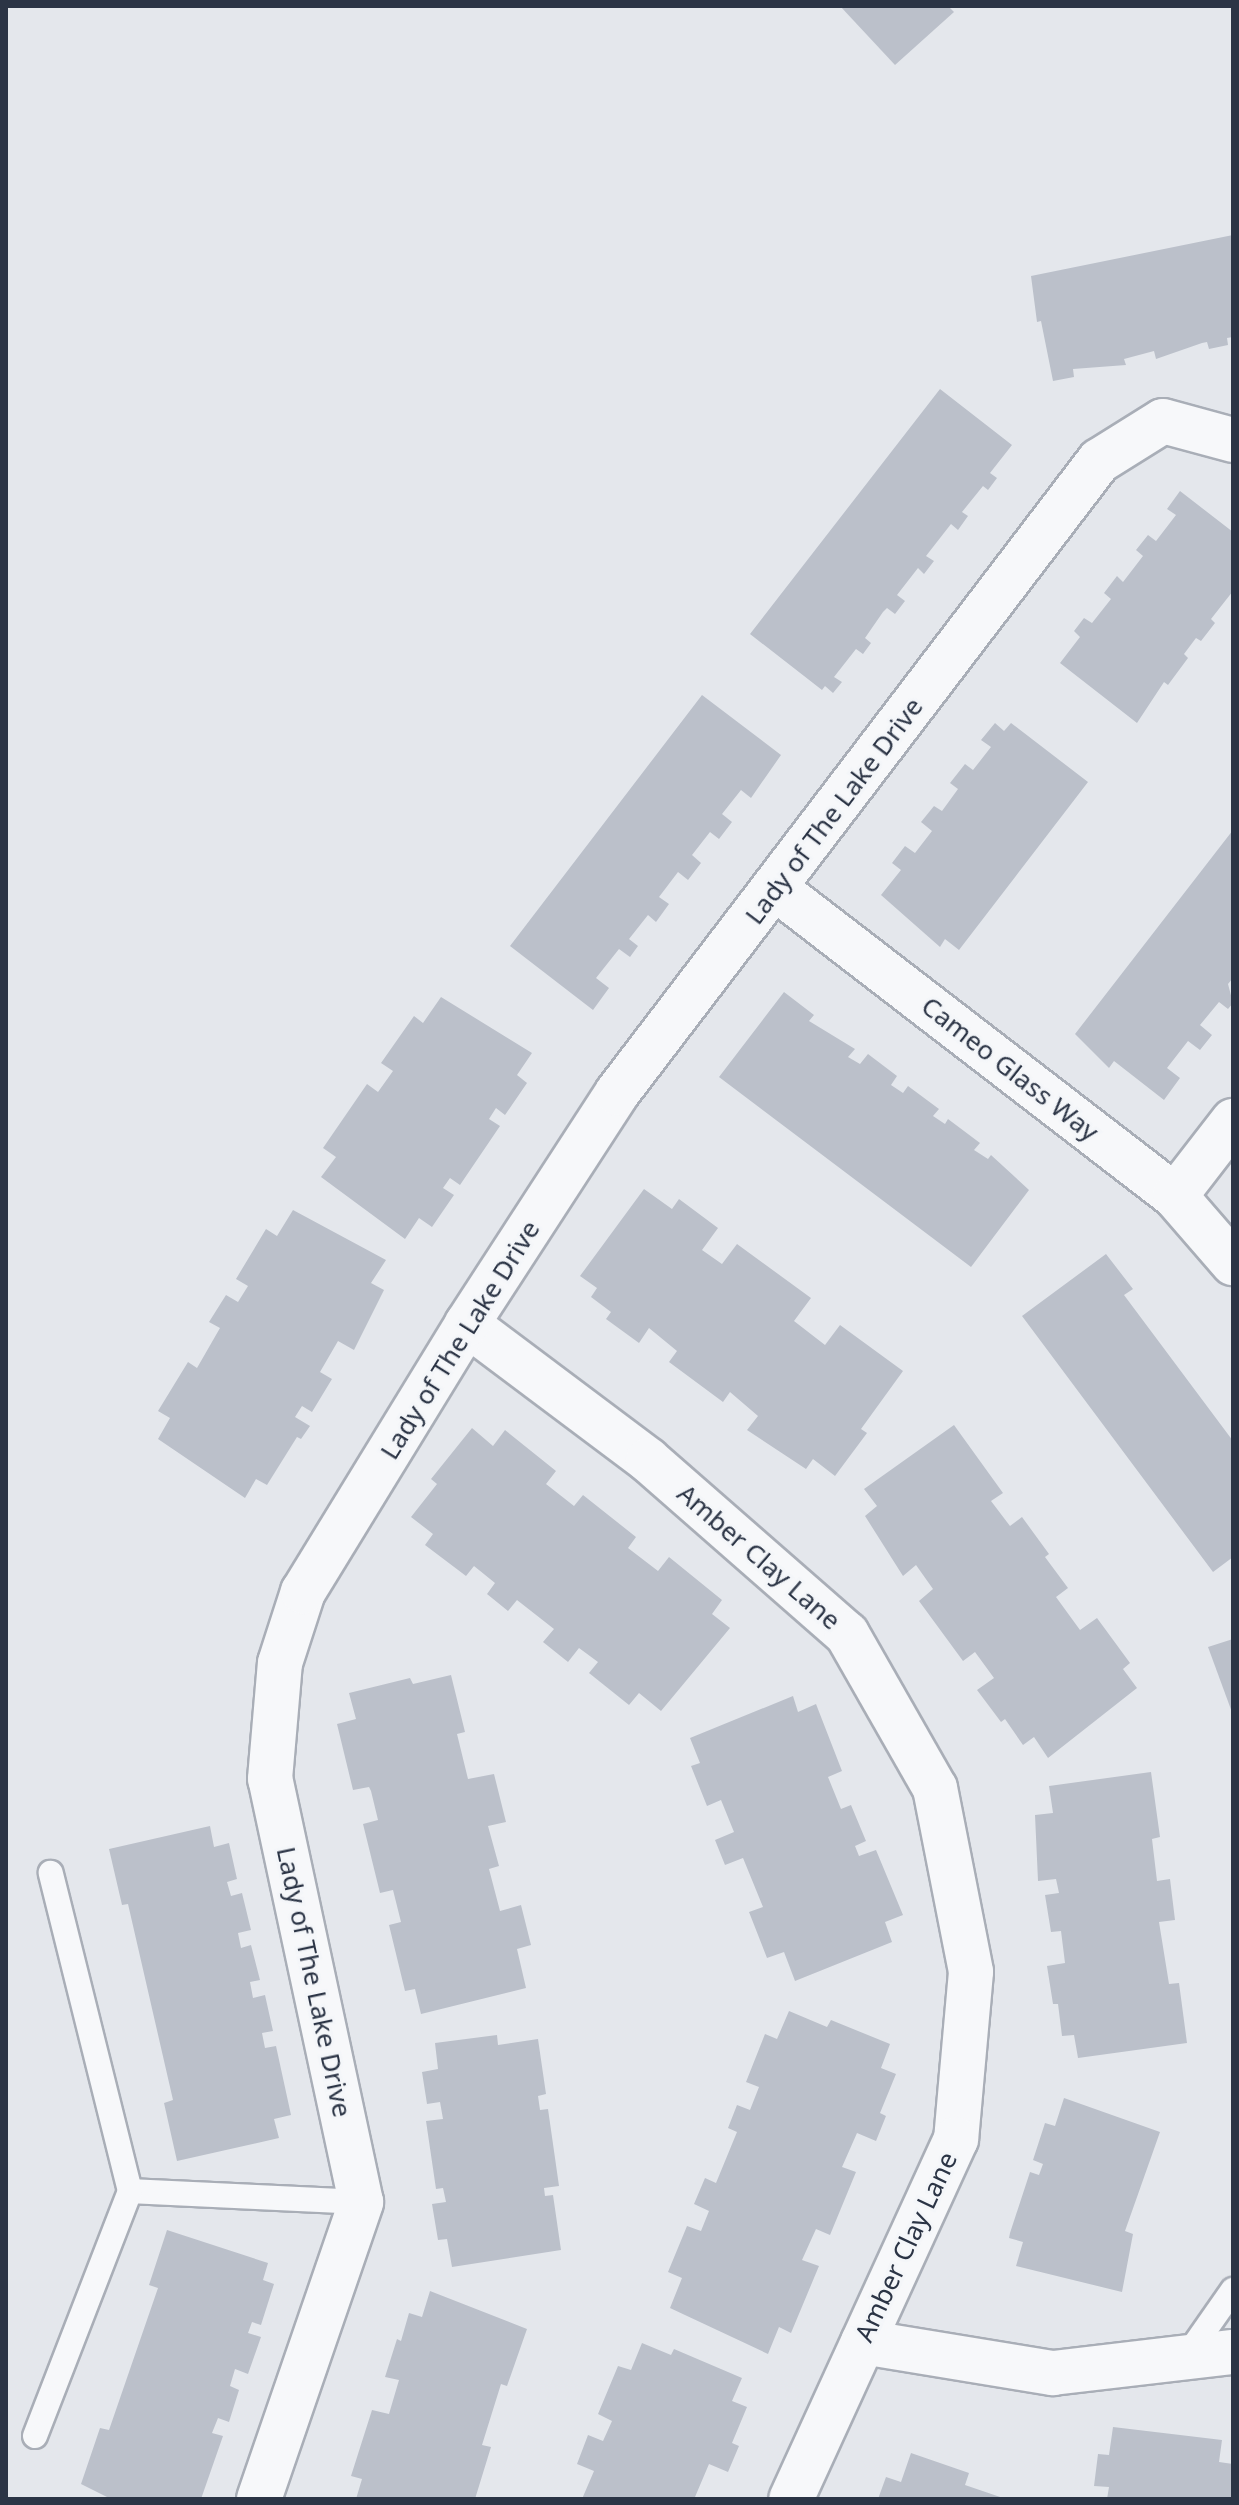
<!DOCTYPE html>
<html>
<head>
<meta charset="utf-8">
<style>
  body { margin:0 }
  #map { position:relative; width:1239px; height:2505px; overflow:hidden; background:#e4e7ec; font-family:"Noto Sans",sans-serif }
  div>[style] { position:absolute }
  .building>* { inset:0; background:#bbc0ca }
  .roads { filter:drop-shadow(2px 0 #a9aeb7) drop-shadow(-2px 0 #a9aeb7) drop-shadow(0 2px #a9aeb7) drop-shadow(0 -2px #a9aeb7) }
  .lane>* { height:24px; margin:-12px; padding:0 12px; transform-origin:12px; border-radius:12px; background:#f7f8fa }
  .street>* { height:44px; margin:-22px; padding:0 22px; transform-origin:22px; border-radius:22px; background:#f7f8fa }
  span { translate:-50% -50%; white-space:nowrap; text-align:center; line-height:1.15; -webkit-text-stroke:6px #f4f6f9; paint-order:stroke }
  .street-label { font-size:26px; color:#2b3445 }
  .frame { position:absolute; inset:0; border:8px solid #2b3445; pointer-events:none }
</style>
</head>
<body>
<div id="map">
  <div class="building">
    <div style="clip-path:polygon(840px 6px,948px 6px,954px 12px,895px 65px)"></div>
    <div style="clip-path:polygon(1233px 235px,1233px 337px,1227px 338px,1228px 345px,1209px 349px,1207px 342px,1202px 343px,1156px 359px,1154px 351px,1124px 359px,1126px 365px,1073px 369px,1074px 377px,1053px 381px,1041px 321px,1037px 322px,1031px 276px)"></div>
    <div style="clip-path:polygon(940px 389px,1012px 445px,990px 473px,997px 478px,988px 490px,983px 486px,962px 512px,968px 516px,958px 530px,951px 524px,926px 556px,934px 561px,924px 574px,918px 568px,897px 595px,905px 601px,895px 614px,887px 608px,883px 612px,865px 638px,871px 643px,863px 654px,856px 649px,834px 677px,842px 682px,833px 693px,825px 686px,822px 690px,750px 634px)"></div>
    <div style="clip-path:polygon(1180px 491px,1233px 532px,1233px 591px,1211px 619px,1215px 623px,1201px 641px,1196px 638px,1184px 654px,1188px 658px,1168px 685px,1164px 682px,1137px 723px,1060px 663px,1080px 637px,1074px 631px,1084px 618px,1092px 623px,1111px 599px,1104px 593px,1117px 576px,1123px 582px,1143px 556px,1136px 550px,1148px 535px,1156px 541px,1176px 515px,1167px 509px)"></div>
    <div style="clip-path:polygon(702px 695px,781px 755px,751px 798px,741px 790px,722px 814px,732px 822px,719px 839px,710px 832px,692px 855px,701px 863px,688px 880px,678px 872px,659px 897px,669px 904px,656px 922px,648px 915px,629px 939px,638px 946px,630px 957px,619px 949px,596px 978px,609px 988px,593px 1010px,510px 946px)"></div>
    <div style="clip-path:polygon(995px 723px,1004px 731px,1011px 723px,1088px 782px,959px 950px,945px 939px,940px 947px,881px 895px,901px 870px,892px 863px,905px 846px,915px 853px,932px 831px,921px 822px,934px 806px,942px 811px,958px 789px,950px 783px,965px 764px,973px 770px,991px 747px,981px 740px)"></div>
    <div style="clip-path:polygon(1233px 830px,1233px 978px,1228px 984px,1233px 1003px,1228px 1009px,1219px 1002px,1200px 1025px,1212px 1035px,1200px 1050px,1188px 1041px,1167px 1068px,1180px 1078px,1164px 1100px,1114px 1061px,1109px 1068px,1075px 1034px)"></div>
    <div style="clip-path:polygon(784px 992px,814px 1015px,809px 1021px,855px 1049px,848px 1057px,860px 1064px,868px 1054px,897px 1076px,891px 1085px,903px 1093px,908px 1086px,939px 1109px,933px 1116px,945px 1124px,948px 1119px,980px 1143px,974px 1150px,988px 1159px,991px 1155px,1029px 1190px,971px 1267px,719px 1077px)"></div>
    <div style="clip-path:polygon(441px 997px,532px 1053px,517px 1075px,527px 1083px,505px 1115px,496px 1108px,489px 1119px,500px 1126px,460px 1185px,450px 1178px,443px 1188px,454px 1195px,432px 1227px,419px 1218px,405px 1239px,321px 1177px,336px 1157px,323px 1148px,367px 1084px,378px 1092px,393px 1071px,381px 1063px,414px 1016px,423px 1023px)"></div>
    <div style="clip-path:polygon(644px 1189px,672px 1209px,679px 1199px,718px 1228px,702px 1250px,722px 1264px,737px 1244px,811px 1298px,794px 1321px,825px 1345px,840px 1325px,903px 1371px,861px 1429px,867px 1433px,835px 1476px,813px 1459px,806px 1469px,747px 1430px,758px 1416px,730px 1392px,723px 1402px,669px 1362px,677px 1351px,649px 1328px,639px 1343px,606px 1319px,611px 1312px,591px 1297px,597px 1288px,580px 1276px)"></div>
    <div style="clip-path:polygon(293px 1210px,386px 1260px,371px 1283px,384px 1290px,354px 1350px,338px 1341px,320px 1372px,332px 1379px,312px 1412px,302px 1406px,295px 1417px,310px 1426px,301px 1439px,297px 1437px,267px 1485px,256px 1479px,245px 1498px,158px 1439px,170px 1418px,158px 1411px,188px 1362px,197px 1368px,220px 1328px,209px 1322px,226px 1295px,238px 1302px,248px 1286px,236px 1279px,266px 1229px,277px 1236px)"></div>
    <div style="clip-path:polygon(1106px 1254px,1133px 1289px,1124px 1295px,1233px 1441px,1233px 1557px,1213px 1572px,1022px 1316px)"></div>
    <div style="clip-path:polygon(954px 1425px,1003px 1493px,991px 1501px,1010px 1526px,1022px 1517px,1049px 1554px,1045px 1557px,1068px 1588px,1056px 1597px,1080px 1630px,1097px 1618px,1130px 1663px,1123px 1669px,1137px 1688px,1048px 1758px,1034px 1737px,1023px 1745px,1005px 1719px,1001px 1722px,977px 1690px,994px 1678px,975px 1652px,963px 1661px,919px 1601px,933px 1589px,916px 1565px,903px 1576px,865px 1516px,877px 1506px,864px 1489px)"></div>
    <div style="clip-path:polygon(472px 1428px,493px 1446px,505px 1430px,556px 1471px,546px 1484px,574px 1506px,583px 1495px,636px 1537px,628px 1548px,658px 1571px,669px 1557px,722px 1600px,712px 1614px,730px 1628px,661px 1711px,639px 1693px,629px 1705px,589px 1673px,598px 1662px,579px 1648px,568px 1662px,543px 1642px,554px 1629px,517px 1600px,508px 1611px,487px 1594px,495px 1583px,474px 1566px,466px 1576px,425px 1545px,433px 1534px,411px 1517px,437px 1484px,431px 1479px)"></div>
    <div style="clip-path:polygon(1233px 1639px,1233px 1715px,1208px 1647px)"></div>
    <div style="clip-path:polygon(451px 1675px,465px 1732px,457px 1734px,468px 1779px,494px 1774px,506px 1822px,488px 1826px,499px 1866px,489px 1869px,500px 1911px,521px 1905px,531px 1945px,517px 1949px,526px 1988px,421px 2014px,415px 1989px,405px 1991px,389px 1925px,401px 1922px,393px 1890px,380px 1893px,363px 1824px,378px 1820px,371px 1791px,369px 1787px,353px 1790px,337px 1724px,356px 1719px,349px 1693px,410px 1678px,413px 1684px)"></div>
    <div style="clip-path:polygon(793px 1696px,798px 1712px,816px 1704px,842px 1771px,828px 1777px,841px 1809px,851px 1805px,866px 1841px,855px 1846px,859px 1856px,876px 1850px,903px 1915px,885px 1922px,892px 1942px,795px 1981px,784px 1952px,767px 1958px,749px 1912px,763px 1907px,743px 1858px,725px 1865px,715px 1840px,734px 1832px,721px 1800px,707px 1806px,691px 1766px,700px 1763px,690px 1738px)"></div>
    <div style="clip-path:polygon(1151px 1772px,1160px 1837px,1152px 1839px,1157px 1881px,1170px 1879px,1175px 1920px,1159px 1922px,1169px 1984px,1179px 1983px,1187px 2043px,1078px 2058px,1074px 2035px,1062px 2036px,1058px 2004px,1053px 2004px,1047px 1966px,1065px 1963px,1061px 1931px,1051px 1932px,1045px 1895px,1059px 1893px,1056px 1879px,1038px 1881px,1035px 1815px,1053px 1813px,1049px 1786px)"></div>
    <div style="clip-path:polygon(210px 1826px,214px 1847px,229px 1843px,237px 1879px,227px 1882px,231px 1896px,242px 1893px,251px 1930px,238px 1933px,241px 1948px,251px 1945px,260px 1980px,250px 1982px,253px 1998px,265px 1995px,273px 2031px,262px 2033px,265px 2048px,276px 2046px,291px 2115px,274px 2119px,279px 2138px,177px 2161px,164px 2103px,173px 2100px,128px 1904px,122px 1905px,109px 1849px)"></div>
    <div style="clip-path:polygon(789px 2011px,827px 2027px,831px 2020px,890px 2044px,881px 2068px,896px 2074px,880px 2113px,886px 2116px,876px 2141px,857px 2133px,842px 2167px,856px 2172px,830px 2235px,816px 2229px,802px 2260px,819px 2266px,791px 2333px,779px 2327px,768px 2354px,670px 2308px,682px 2278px,668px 2272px,687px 2226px,701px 2231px,709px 2211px,694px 2204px,705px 2178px,716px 2183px,737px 2132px,728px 2128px,737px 2105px,750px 2110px,759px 2087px,746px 2082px,765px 2034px,777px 2039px)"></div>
    <div style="clip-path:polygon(497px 2035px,498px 2045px,538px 2039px,546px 2094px,538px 2096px,540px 2110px,548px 2109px,559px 2186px,544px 2188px,545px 2196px,553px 2195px,561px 2250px,452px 2267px,447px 2239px,438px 2240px,432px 2204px,446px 2202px,443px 2188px,436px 2189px,426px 2121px,443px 2119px,440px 2102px,427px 2104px,422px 2072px,438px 2069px,435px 2043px)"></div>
    <div style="clip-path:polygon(1064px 2098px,1160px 2132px,1125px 2231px,1133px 2234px,1122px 2292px,1016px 2266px,1023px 2242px,1009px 2238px,1010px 2233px,1030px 2172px,1039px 2175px,1043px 2164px,1033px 2160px,1045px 2123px,1055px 2126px)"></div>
    <div style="clip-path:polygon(167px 2230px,268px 2263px,263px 2280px,274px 2284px,261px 2325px,252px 2322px,248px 2333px,261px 2337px,248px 2374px,235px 2369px,230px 2386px,239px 2390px,229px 2422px,218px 2418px,212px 2433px,223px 2436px,201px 2499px,111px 2499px,81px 2484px,100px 2428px,109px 2430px,158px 2288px,149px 2285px)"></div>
    <div style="clip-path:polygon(430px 2291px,527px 2329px,507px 2386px,501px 2384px,482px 2445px,491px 2447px,475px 2499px,356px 2499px,362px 2479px,351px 2476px,372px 2410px,389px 2414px,399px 2380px,385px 2377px,397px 2339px,401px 2341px,409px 2313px,422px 2317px)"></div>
    <div style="clip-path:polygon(642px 2343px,671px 2355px,674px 2349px,742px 2378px,732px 2401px,747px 2407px,732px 2443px,739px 2446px,728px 2472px,709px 2464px,695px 2497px,700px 2499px,582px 2499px,594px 2471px,577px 2464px,588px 2435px,603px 2441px,612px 2421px,598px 2414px,618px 2366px,631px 2370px)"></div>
    <div style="clip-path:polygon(1113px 2427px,1222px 2440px,1219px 2462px,1233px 2464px,1232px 2499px,1107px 2499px,1109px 2487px,1094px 2486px,1098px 2454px,1109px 2455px)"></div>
    <div style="clip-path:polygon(911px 2453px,969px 2473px,965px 2485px,1006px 2499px,878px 2499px,886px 2477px,901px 2482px)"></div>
  </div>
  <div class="roads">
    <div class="lane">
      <div style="left:130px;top:2191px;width:231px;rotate:2.7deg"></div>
      <div style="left:1186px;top:2357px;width:82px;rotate:-55deg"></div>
      <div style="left:35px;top:2436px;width:263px;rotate:-68.8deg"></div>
      <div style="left:130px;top:2191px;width:328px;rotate:-104deg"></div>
    </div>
    <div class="street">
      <div style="left:775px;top:888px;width:505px;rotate:37.6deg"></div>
      <div style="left:1175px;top:1196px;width:89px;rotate:49.1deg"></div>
      <div style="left:1175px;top:1196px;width:95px;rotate:-52.3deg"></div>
      <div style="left:467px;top:1324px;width:226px;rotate:36.9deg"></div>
      <div style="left:648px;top:1460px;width:264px;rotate:41.2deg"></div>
      <div style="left:847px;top:1634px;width:177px;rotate:60.3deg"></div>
      <div style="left:935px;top:1788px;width:187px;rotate:78.9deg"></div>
      <div style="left:971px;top:1972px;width:168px;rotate:95.1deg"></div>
      <div style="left:956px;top:2139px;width:396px;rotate:114.6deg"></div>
      <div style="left:863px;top:2342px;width:193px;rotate:9.3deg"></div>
      <div style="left:1053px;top:2373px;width:181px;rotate:-6.7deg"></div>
      <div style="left:259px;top:2499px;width:314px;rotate:-71deg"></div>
      <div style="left:361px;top:2202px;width:433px;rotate:-102.1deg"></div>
      <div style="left:270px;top:1779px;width:116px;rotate:-85.1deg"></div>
      <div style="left:280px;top:1663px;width:75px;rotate:-72.1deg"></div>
      <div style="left:303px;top:1592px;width:314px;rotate:-58.5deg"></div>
      <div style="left:467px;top:1324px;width:275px;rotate:-57deg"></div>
      <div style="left:617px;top:1093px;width:795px;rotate:-52.67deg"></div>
      <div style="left:1099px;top:461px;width:75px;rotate:-32deg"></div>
      <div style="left:1163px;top:421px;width:73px;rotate:15.2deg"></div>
    </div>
  </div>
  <div class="street-label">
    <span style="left:834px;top:811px;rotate:-53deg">Lady of The Lake Drive</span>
    <span style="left:1010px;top:1069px;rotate:38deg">Cameo Glass Way</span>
    <span style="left:460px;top:1340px;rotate:-58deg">Lady of The Lake Drive</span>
    <span style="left:759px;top:1557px;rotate:41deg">Amber Clay Lane</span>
    <span style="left:314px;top:1982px;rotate:78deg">Lady of The Lake Drive</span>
    <span style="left:906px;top:2247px;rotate:-65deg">Amber Clay Lane</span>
  </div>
  <div class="frame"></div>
</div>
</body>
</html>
